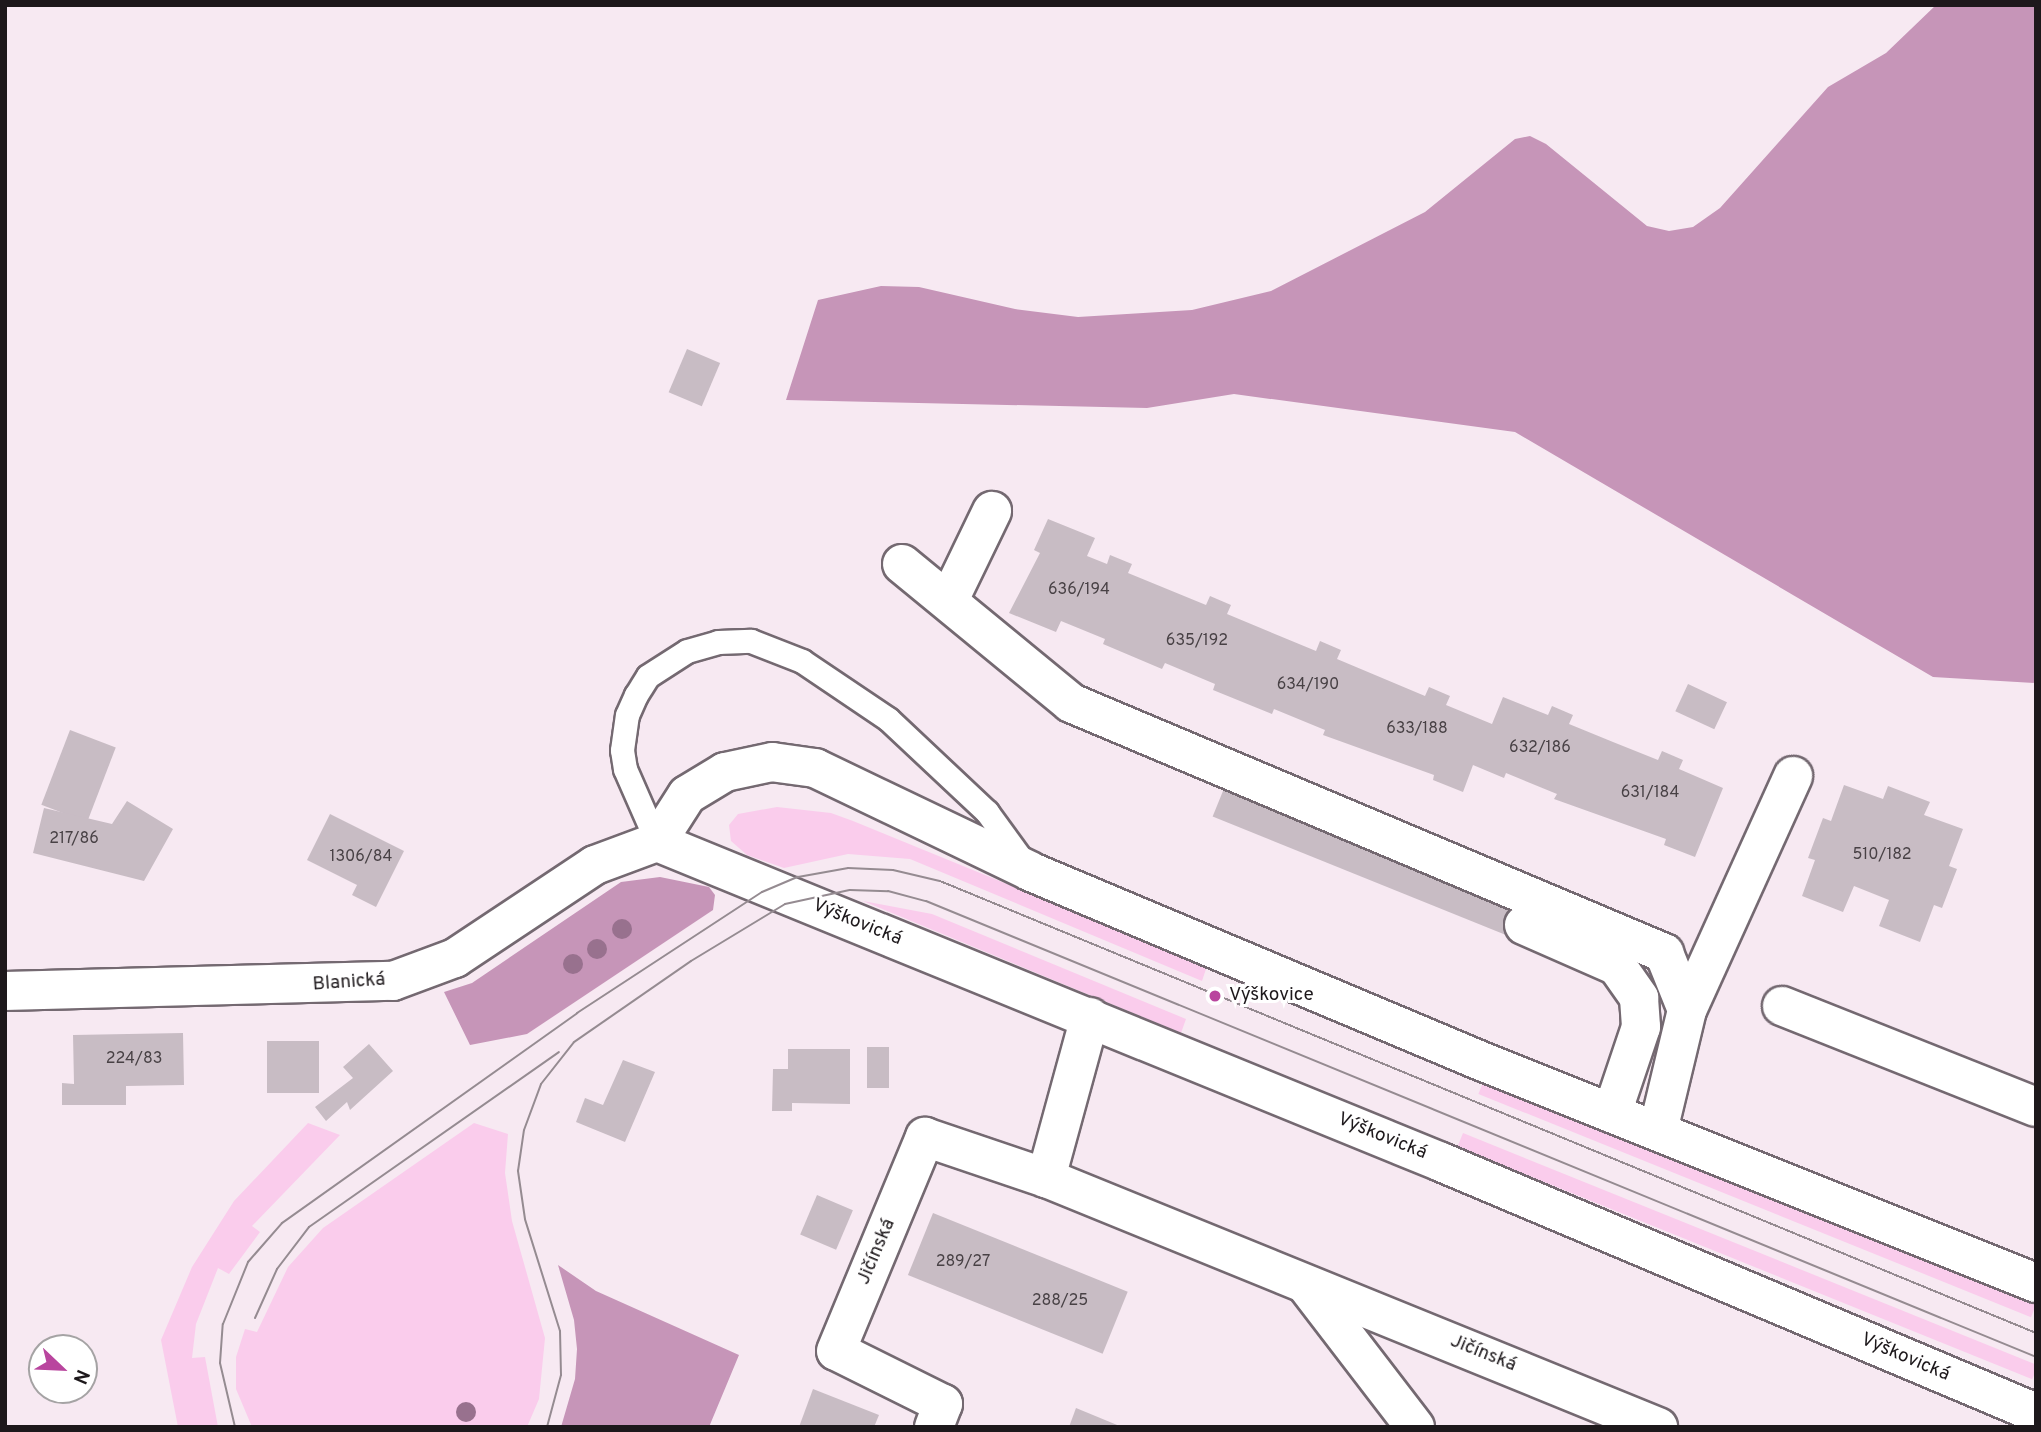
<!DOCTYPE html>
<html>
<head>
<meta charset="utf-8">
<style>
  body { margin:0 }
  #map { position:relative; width:2041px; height:1432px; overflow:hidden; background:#f7e9f2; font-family:Overpass,sans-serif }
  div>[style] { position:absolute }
  .green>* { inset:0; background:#faccec; transform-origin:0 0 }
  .forest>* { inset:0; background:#c695b8 }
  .building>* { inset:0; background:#c8bcc4; transform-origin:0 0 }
  .roads { filter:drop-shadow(2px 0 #746971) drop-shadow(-2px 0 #746971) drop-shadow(0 2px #746971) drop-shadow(0 -2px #746971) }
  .service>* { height:23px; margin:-11.5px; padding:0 11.5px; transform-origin:11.5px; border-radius:11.5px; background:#fff }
  .minor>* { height:38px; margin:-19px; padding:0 19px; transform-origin:19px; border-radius:19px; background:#fff }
  .tertiary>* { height:38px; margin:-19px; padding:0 19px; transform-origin:19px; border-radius:19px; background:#fff }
  .tram>* { height:2px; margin:-1px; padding:0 1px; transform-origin:1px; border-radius:1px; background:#958b91 }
  .trees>* { width:20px; height:20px; margin:-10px; border-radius:50%; background:#98718e }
  .dots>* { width:19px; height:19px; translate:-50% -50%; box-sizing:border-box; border:4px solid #fff; border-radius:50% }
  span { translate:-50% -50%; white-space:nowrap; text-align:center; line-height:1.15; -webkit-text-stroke:6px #fff; paint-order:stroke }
  .number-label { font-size:16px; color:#484145 }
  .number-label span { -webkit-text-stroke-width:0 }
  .street-label { font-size:19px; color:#1d181b }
  .poi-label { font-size:19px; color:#1d181b }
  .left { translate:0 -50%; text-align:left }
  .frame { position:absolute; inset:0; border:7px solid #1d181b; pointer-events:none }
  .north { position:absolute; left:28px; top:1334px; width:70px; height:70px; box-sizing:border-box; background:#fff; border:2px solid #a5a3a4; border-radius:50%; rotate:113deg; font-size:19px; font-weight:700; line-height:28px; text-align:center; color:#1d181b }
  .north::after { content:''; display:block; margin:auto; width:24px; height:32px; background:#b9459e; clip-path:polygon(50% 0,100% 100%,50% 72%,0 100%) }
</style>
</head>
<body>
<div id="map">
  <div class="green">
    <div style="clip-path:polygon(777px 807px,831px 813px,853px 821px,1207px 966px,1202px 981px,910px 859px,848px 854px,784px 868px,747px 855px,731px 841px,729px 825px,738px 814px)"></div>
    <div style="clip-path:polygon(863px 901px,932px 914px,1186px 1019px,1181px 1033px)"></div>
    <div style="left:1484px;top:1080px;width:596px;height:15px;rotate:22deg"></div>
    <div style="clip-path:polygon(308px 1123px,340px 1135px,252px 1226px,260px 1232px,229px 1274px,218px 1268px,196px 1324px,192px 1358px,205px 1357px,218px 1427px,178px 1427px,161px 1340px,192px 1267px,234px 1201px)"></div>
    <div style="clip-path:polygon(474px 1123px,508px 1134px,505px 1173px,512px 1221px,545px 1338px,539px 1399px,527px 1427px,252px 1427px,236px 1389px,236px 1357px,245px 1329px,257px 1332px,288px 1267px,323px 1228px)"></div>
    <div style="left:1463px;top:1133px;width:620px;height:15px;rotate:22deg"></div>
  </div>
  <div class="forest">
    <div style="clip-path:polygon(1936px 5px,2036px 5px,2036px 683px,1933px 677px,1515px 432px,1234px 394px,1147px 408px,786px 400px,818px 300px,881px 286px,919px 287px,1015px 309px,1078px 317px,1192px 310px,1271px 291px,1425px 212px,1515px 139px,1530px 136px,1546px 144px,1647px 226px,1669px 231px,1693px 227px,1720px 208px,1828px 87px,1886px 53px)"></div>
    <div style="clip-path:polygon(660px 877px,709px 887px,715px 895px,713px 910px,527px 1034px,470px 1045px,444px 992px,472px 983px,621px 882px)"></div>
    <div style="clip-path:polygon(558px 1265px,596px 1291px,739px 1355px,709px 1427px,561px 1427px,575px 1379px,577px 1349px,574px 1320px)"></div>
  </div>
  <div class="building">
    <div style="left:687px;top:349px;width:36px;height:47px;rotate:23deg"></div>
    <div style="clip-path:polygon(1048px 519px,1095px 538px,1087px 556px,1107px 564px,1110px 555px,1132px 564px,1128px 573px,1206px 605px,1210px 596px,1231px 605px,1227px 614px,1316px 651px,1320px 641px,1341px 650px,1337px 659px,1425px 696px,1429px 687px,1450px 696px,1446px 705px,1492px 724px,1503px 697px,1548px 715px,1552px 706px,1573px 715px,1569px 724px,1613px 742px,1658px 760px,1662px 751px,1683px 760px,1679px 769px,1723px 788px,1695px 857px,1664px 845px,1666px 839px,1554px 799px,1557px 794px,1506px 773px,1504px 778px,1473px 765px,1463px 792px,1433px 780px,1434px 775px,1323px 735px,1325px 730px,1274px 709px,1272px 714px,1213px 690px,1215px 684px,1165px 663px,1162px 669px,1103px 644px,1105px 639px,1061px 621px,1056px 632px,1009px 613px,1040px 553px,1034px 550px)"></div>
    <div style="left:1688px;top:684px;width:43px;height:30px;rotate:25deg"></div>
    <div style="left:70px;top:730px;width:49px;height:80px;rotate:21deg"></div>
    <div style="clip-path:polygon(1844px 785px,1883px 799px,1888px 786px,1930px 802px,1924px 815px,1963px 829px,1949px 866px,1957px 869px,1942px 908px,1934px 905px,1920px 942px,1879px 926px,1889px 900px,1854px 886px,1843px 912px,1802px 896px,1815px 860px,1808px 858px,1823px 818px,1831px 821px)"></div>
    <div style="left:1225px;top:786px;width:317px;height:33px;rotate:22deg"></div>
    <div style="clip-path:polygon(127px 801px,173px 829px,144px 881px,33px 853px,44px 808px,112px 824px)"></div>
    <div style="clip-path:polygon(330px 814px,404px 851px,376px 907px,352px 895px,357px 885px,307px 860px)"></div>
    <div style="clip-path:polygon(183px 1033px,184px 1085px,126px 1086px,126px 1105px,62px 1105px,62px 1083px,74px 1084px,73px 1035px)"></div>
    <div style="left:319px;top:1041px;width:52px;height:52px;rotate:90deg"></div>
    <div style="clip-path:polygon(369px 1044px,393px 1071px,350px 1110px,347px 1102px,326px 1121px,315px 1107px,353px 1078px,343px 1067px)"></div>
    <div style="left:867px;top:1047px;width:22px;height:41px"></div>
    <div style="clip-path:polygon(788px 1049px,850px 1049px,850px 1104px,792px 1103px,792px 1111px,772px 1111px,773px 1069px,788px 1069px)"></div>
    <div style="clip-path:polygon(623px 1060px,655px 1072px,625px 1142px,576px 1122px,585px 1098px,603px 1105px)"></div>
    <div style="left:817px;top:1195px;width:39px;height:43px;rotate:23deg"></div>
    <div style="left:933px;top:1213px;width:210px;height:67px;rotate:22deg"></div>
    <div style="clip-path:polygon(813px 1389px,879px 1415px,874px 1427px,799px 1427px)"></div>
    <div style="clip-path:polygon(1076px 1408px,1122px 1427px,1069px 1427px)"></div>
  </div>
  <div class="roads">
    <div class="service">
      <div style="left:657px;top:842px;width:80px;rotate:-113.7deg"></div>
      <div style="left:625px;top:769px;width:19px;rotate:-99deg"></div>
      <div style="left:622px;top:750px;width:35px;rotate:-82deg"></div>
      <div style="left:627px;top:715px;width:22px;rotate:-66deg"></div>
      <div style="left:636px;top:695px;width:22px;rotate:-58deg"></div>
      <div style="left:648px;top:676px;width:46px;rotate:-32.7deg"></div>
      <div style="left:687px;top:651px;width:32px;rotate:-16deg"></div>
      <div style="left:718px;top:642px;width:33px;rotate:-2deg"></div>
      <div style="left:751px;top:641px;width:55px;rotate:21.4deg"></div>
      <div style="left:802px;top:661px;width:104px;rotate:34deg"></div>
      <div style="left:888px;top:719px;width:136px;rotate:43.2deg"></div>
      <div style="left:987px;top:812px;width:63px;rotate:54deg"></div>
    </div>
    <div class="minor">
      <div style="left:902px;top:564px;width:219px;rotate:39.4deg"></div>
      <div style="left:1071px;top:703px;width:644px;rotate:22.86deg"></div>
      <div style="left:1664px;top:953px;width:61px;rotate:68deg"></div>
      <div style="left:1687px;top:1010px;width:124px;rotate:103.5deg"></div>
      <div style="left:949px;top:600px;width:99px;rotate:-64.2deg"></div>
      <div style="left:1524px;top:925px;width:102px;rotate:23.8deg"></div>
      <div style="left:1617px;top:966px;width:39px;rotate:55deg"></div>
      <div style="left:1639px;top:998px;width:29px;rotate:86deg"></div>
      <div style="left:1641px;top:1027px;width:91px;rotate:108.6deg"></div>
      <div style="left:5px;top:991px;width:388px;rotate:-1.5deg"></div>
      <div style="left:393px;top:981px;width:66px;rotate:-20.4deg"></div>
      <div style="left:455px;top:958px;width:168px;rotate:-33.6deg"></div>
      <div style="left:595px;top:865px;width:66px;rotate:-20.4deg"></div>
      <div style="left:1782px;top:1006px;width:273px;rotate:21.7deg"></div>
      <div style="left:1687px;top:1010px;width:257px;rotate:-65.6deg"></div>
      <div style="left:1090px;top:1017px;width:167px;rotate:105.3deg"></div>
      <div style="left:1046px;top:1178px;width:661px;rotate:22.14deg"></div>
      <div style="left:1306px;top:1285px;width:179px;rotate:52.5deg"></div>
      <div style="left:934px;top:1427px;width:25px;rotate:-69deg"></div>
      <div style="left:943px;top:1404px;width:119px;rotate:-153.6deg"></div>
      <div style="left:836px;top:1351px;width:232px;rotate:-67.4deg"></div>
      <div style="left:925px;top:1137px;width:128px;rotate:18.7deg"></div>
    </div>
    <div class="tertiary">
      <div style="left:2036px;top:1283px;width:598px;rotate:-158.2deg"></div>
      <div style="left:1481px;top:1061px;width:489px;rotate:-157.2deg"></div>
      <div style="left:1030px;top:871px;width:238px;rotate:-154.4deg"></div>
      <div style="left:815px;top:768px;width:43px;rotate:-172.1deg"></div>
      <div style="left:772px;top:762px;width:48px;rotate:168deg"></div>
      <div style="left:725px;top:772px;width:44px;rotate:148.8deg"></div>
      <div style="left:687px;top:795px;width:56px;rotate:122.6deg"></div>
      <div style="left:657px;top:842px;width:847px;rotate:22.2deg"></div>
      <div style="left:1441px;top:1162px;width:646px;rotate:22.87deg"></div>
    </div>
  </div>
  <div class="tram">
    <div style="left:255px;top:1318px;width:54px;rotate:-65.8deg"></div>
    <div style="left:277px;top:1269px;width:53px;rotate:-52.7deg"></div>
    <div style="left:309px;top:1227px;width:305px;rotate:-35deg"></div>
    <div style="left:235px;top:1427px;width:66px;rotate:-103.2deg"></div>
    <div style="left:220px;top:1363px;width:39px;rotate:-86deg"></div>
    <div style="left:223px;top:1324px;width:67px;rotate:-68deg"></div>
    <div style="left:248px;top:1262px;width:52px;rotate:-48.9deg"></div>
    <div style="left:282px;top:1223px;width:362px;rotate:-35.4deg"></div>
    <div style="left:577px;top:1013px;width:221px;rotate:-33.2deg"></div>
    <div style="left:762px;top:892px;width:39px;rotate:-23deg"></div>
    <div style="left:798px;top:877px;width:51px;rotate:-10.2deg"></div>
    <div style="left:848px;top:868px;width:45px;rotate:2.5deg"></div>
    <div style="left:893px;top:870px;width:48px;rotate:13.2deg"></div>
    <div style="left:940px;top:881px;width:1186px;rotate:22.41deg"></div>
    <div style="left:547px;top:1427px;width:54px;rotate:-74.9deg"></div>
    <div style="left:561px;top:1375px;width:44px;rotate:-91.3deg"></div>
    <div style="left:560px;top:1331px;width:117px;rotate:-107.4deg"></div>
    <div style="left:525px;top:1219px;width:49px;rotate:-98.3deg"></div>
    <div style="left:518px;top:1171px;width:41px;rotate:-81.7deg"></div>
    <div style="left:524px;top:1130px;width:49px;rotate:-69.7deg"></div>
    <div style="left:541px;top:1084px;width:53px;rotate:-51.8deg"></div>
    <div style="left:574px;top:1042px;width:142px;rotate:-34.7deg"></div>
    <div style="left:691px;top:961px;width:110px;rotate:-31.2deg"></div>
    <div style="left:785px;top:904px;width:66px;rotate:-12.2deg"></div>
    <div style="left:850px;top:890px;width:38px;rotate:2deg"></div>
    <div style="left:888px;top:891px;width:39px;rotate:15deg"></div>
    <div style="left:926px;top:901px;width:1200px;rotate:22.33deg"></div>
  </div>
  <div class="trees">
    <div style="left:622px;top:929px"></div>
    <div style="left:597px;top:949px"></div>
    <div style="left:573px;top:964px"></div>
    <div style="left:466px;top:1412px"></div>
  </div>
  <div class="dots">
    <div style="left:1215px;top:996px;background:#b9459e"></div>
  </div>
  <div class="number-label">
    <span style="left:1079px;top:590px">636/194</span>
    <span style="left:1197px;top:641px">635/192</span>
    <span style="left:1308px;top:685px">634/190</span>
    <span style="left:1417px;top:729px">633/188</span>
    <span style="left:1540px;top:748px">632/186</span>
    <span style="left:1650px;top:793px">631/184</span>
    <span style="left:74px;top:839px">217/86</span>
    <span style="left:1882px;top:855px">510/182</span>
    <span style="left:361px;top:857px">1306/84</span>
    <span style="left:134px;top:1059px">224/83</span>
    <span style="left:963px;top:1262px">289/27</span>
    <span style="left:1060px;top:1301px">288/25</span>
  </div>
  <div class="street-label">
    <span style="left:857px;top:923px;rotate:22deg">Výškovická</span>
    <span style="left:349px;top:983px;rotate:-4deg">Blanická</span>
    <span style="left:1382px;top:1137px;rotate:22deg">Výškovická</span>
    <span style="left:877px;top:1252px;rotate:-67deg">Jičínská</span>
    <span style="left:1483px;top:1354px;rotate:22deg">Jičínská</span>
    <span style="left:1905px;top:1358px;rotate:23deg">Výškovická</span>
  </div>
  <div class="poi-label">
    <span class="left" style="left:1229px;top:996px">Výškovice</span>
  </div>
  <div class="frame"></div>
  <div class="north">N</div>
</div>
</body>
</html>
